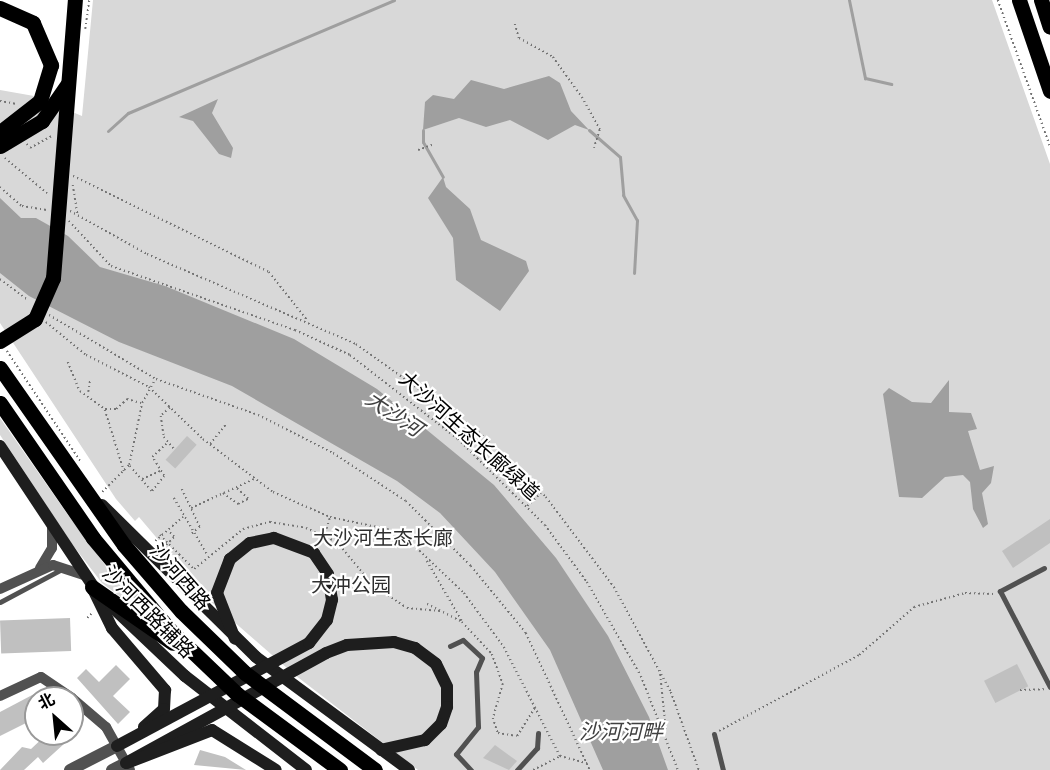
<!DOCTYPE html>
<html>
<head>
<meta charset="utf-8">
<style>
  body { margin:0 }
  #map { position:relative; width:1050px; height:770px; overflow:hidden; background:#fff; font-family:Cabin,"Noto Sans SC",sans-serif }
  div>[style] { position:absolute }
  .green>* { inset:0; background:#d8d8d8 }
  .water>* { inset:0; background:#9f9f9f }
  .stream>* { height:3px; margin:-1.5px; padding:0 1.5px; transform-origin:1.5px; border-radius:1.5px; background:#9f9f9f }
  .building>* { inset:0; background:#c0c0c0; transform-origin:0 0 }
  .path>* { height:1.5px; margin-top:-0.75px; transform-origin:0; background:repeating-linear-gradient(90deg,#737373 0 1.5px,transparent 0 4.5px) }
  .service>* { height:5px; margin:-2.5px; padding:0 2.5px; transform-origin:2.5px; border-radius:2.5px; background:#515151 }
  .minor>* { height:10px; margin:-5px; padding:0 5px; transform-origin:5px; border-radius:5px; background:#515151 }
  .tertiary>* { height:12px; margin:-6px; padding:0 6px; transform-origin:6px; border-radius:6px; background:#515151 }
  .secondary>* { height:12px; margin:-6px; padding:0 6px; transform-origin:6px; border-radius:6px; background:#1e1e1e }
  .primary>* { height:15px; margin:-7.5px; padding:0 7.5px; transform-origin:7.5px; border-radius:7.5px; background:#000 }
  span { translate:-50% -50%; white-space:nowrap; text-align:center; line-height:1.15; -webkit-text-stroke:4.5px #fff; paint-order:stroke }
  .street-label { font-size:20px; color:#000 }
  .park-label { font-size:20px; color:#2f2f2f }
  .water-label { font-size:21px; color:#404040; font-style:italic }
  .north { position:absolute; left:24px; top:686px; width:60px; height:60px; box-sizing:border-box; background:#fff; border:2px solid #999; border-radius:50%; rotate:333deg; font-size:16px; font-weight:700; line-height:24px; text-align:center; color:#000 }
  .north::after { content:''; display:block; margin:auto; width:21px; height:27px; background:#000; clip-path:polygon(50% 0,100% 100%,50% 72%,0 100%) }
</style>
</head>
<body>
<div id="map">
  <div class="green">
    <div style="clip-path:polygon(93px 0,992px 0,1050px 164px,1050px 770px,418px 770px,295px 675px,210px 601px,139px 517px,135px 521px,116px 499px,0 323px,0 90px,34px 96px,82px 116px)"></div>
    <div style="clip-path:polygon(0 418px,68px 515px,140px 612px,102px 583px,72px 544px,0 435px)"></div>
  </div>
  <div class="water">
    <div style="clip-path:polygon(549px 76px,560px 83px,571px 111px,589px 130px,575px 125px,548px 140px,510px 120px,486px 127px,459px 118px,423px 130px,425px 102px,433px 95px,454px 99px,471px 80px,504px 89px)"></div>
    <div style="clip-path:polygon(218px 99px,212px 113px,233px 148px,231px 158px,219px 154px,193px 121px,179px 117px)"></div>
    <div style="clip-path:polygon(443px 177px,446px 187px,470px 209px,481px 240px,526px 261px,529px 271px,500px 311px,456px 280px,453px 238px,428px 198px)"></div>
    <div style="clip-path:polygon(0 198px,21px 218px,36px 218px,68px 236px,100px 267px,165px 286px,294px 339px,377px 389px,494px 485px,556px 558px,608px 636px,649px 717px,668px 770px,603px 770px,550px 650px,495px 572px,440px 513px,397px 481px,232px 386px,119px 342px,29px 296px,0 273px)"></div>
    <div style="clip-path:polygon(949px 380px,949px 412px,971px 413px,977px 429px,968px 431px,980px 470px,994px 466px,991px 483px,982px 493px,988px 524px,983px 528px,973px 509px,970px 482px,963px 475px,945px 477px,922px 498px,899px 497px,883px 394px,889px 388px,912px 402px,931px 403px)"></div>
  </div>
  <div class="stream">
    <div style="left:849px;top:0;width:80px;rotate:78.4deg"></div>
    <div style="left:865px;top:78px;width:27px;rotate:13deg"></div>
    <div style="left:423px;top:130px;width:12px;rotate:90deg"></div>
    <div style="left:423px;top:142px;width:40px;rotate:60.3deg"></div>
    <div style="left:589px;top:130px;width:41px;rotate:41.1deg"></div>
    <div style="left:620px;top:157px;width:38px;rotate:85deg"></div>
    <div style="left:623px;top:195px;width:29px;rotate:61deg"></div>
    <div style="left:637px;top:220px;width:53px;rotate:93.2deg"></div>
    <div style="left:108px;top:131px;width:27px;rotate:-42deg"></div>
    <div style="left:128px;top:113px;width:289px;rotate:-23deg"></div>
  </div>
  <div class="building">
    <div style="left:187px;top:436px;width:13px;height:32px;rotate:42deg"></div>
    <div style="clip-path:polygon(1050px 519px,1050px 543px,1013px 568px,1002px 551px)"></div>
    <div style="left:70px;top:618px;width:33px;height:70px;rotate:88deg"></div>
    <div style="left:1017px;top:664px;width:25px;height:37px;rotate:63deg"></div>
    <div style="clip-path:polygon(116px 665px,130px 679px,113px 696px,130px 712px,118px 724px,77px 678px,86px 669px,99px 682px)"></div>
    <div style="clip-path:polygon(36px 693px,36px 718px,0 736px,0 712px)"></div>
    <div style="clip-path:polygon(47px 734px,65px 743px,43px 763px,38px 757px,24px 770px,0 770px,22px 747px,31px 749px)"></div>
    <div style="clip-path:polygon(495px 745px,517px 761px,509px 770px,483px 758px)"></div>
    <div style="clip-path:polygon(200px 750px,225px 757px,246px 770px,194px 765px)"></div>
  </div>
  <div class="path">
    <div style="left:998px;top:0;width:155px;rotate:70.4deg"></div>
    <div style="left:515px;top:24px;width:15px;rotate:74deg"></div>
    <div style="left:519px;top:38px;width:39px;rotate:29deg"></div>
    <div style="left:553px;top:57px;width:49px;rotate:54.1deg"></div>
    <div style="left:582px;top:97px;width:38px;rotate:61deg"></div>
    <div style="left:600px;top:130px;width:19px;rotate:108deg"></div>
    <div style="left:85px;top:29px;width:29px;rotate:-82deg"></div>
    <div style="left:0;top:101px;width:17px;rotate:10deg"></div>
    <div style="left:27px;top:144px;width:5px;rotate:53deg"></div>
    <div style="left:30px;top:148px;width:26px;rotate:-29deg"></div>
    <div style="left:418px;top:150px;width:15px;rotate:-20deg"></div>
    <div style="left:5px;top:158px;width:55px;rotate:39.8deg"></div>
    <div style="left:73px;top:176px;width:218px;rotate:26.1deg"></div>
    <div style="left:269px;top:272px;width:61px;rotate:51.6deg"></div>
    <div style="left:73px;top:185px;width:31px;rotate:81deg"></div>
    <div style="left:0;top:187px;width:29px;rotate:41deg"></div>
    <div style="left:22px;top:206px;width:25px;rotate:9deg"></div>
    <div style="left:70px;top:211px;width:88px;rotate:29.2deg"></div>
    <div style="left:147px;top:254px;width:228px;rotate:23.3deg"></div>
    <div style="left:356px;top:344px;width:151px;rotate:35.6deg"></div>
    <div style="left:479px;top:432px;width:93px;rotate:44.1deg"></div>
    <div style="left:546px;top:497px;width:113px;rotate:52.9deg"></div>
    <div style="left:614px;top:587px;width:119px;rotate:61.5deg"></div>
    <div style="left:671px;top:692px;width:83px;rotate:70.3deg"></div>
    <div style="left:69px;top:221px;width:62px;rotate:47deg"></div>
    <div style="left:111px;top:266px;width:195px;rotate:19.2deg"></div>
    <div style="left:295px;top:330px;width:60px;rotate:24.4deg"></div>
    <div style="left:350px;top:355px;width:137px;rotate:37.9deg"></div>
    <div style="left:458px;top:439px;width:122px;rotate:44.7deg"></div>
    <div style="left:545px;top:525px;width:71px;rotate:53.6deg"></div>
    <div style="left:587px;top:582px;width:108px;rotate:60.1deg"></div>
    <div style="left:641px;top:676px;width:101px;rotate:68.5deg"></div>
    <div style="left:0;top:279px;width:35px;rotate:37deg"></div>
    <div style="left:49px;top:315px;width:125px;rotate:30.9deg"></div>
    <div style="left:156px;top:379px;width:108px;rotate:19.4deg"></div>
    <div style="left:258px;top:415px;width:84px;rotate:26.9deg"></div>
    <div style="left:333px;top:453px;width:87px;rotate:33.3deg"></div>
    <div style="left:406px;top:501px;width:92px;rotate:45deg"></div>
    <div style="left:471px;top:566px;width:87px;rotate:50.6deg"></div>
    <div style="left:526px;top:633px;width:151px;rotate:65deg"></div>
    <div style="left:46px;top:322px;width:52px;rotate:39.5deg"></div>
    <div style="left:86px;top:355px;width:71px;rotate:26.9deg"></div>
    <div style="left:149px;top:387px;width:75px;rotate:43.9deg"></div>
    <div style="left:203px;top:439px;width:88px;rotate:37.1deg"></div>
    <div style="left:273px;top:492px;width:62px;rotate:23.7deg"></div>
    <div style="left:330px;top:517px;width:72px;rotate:12.1deg"></div>
    <div style="left:400px;top:532px;width:88px;rotate:43.6deg"></div>
    <div style="left:464px;top:593px;width:67px;rotate:53.5deg"></div>
    <div style="left:504px;top:647px;width:123px;rotate:62.8deg"></div>
    <div style="left:7px;top:351px;width:133px;rotate:56.3deg"></div>
    <div style="left:68px;top:362px;width:31px;rotate:68deg"></div>
    <div style="left:80px;top:391px;width:31px;rotate:36deg"></div>
    <div style="left:105px;top:409px;width:11px"></div>
    <div style="left:116px;top:409px;width:15px;rotate:-42deg"></div>
    <div style="left:127px;top:399px;width:15px;rotate:16deg"></div>
    <div style="left:88px;top:392px;width:13px;rotate:-81deg"></div>
    <div style="left:170px;top:408px;width:12px;rotate:138deg"></div>
    <div style="left:161px;top:416px;width:21px;rotate:82deg"></div>
    <div style="left:164px;top:437px;width:16px;rotate:50deg"></div>
    <div style="left:105px;top:410px;width:64px;rotate:72.7deg"></div>
    <div style="left:210px;top:444px;width:26px;rotate:-51deg"></div>
    <div style="left:130px;top:466px;width:33px;rotate:49deg"></div>
    <div style="left:152px;top:491px;width:19px;rotate:-51deg"></div>
    <div style="left:164px;top:476px;width:22px;rotate:-122deg"></div>
    <div style="left:152px;top:457px;width:22px;rotate:-43deg"></div>
    <div style="left:142px;top:479px;width:20px;rotate:-24deg"></div>
    <div style="left:182px;top:489px;width:42px;rotate:64.7deg"></div>
    <div style="left:200px;top:527px;width:11px;rotate:139deg"></div>
    <div style="left:102px;top:492px;width:38px;rotate:-45deg"></div>
    <div style="left:129px;top:465px;width:63px;rotate:-78.2deg"></div>
    <div style="left:142px;top:403px;width:26px;rotate:-61deg"></div>
    <div style="left:223px;top:493px;width:19px;rotate:36deg"></div>
    <div style="left:238px;top:504px;width:11px;rotate:-27deg"></div>
    <div style="left:248px;top:499px;width:16px;rotate:-137deg"></div>
    <div style="left:174px;top:498px;width:65px;rotate:59.5deg"></div>
    <div style="left:527px;top:506px;width:19px;rotate:-43deg"></div>
    <div style="left:191px;top:508px;width:69px;rotate:-24.7deg"></div>
    <div style="left:325px;top:533px;width:17px;rotate:-73deg"></div>
    <div style="left:160px;top:535px;width:48px;rotate:45deg"></div>
    <div style="left:194px;top:569px;width:63px;rotate:-39.2deg"></div>
    <div style="left:243px;top:529px;width:28px;rotate:-15deg"></div>
    <div style="left:270px;top:522px;width:36px;rotate:9deg"></div>
    <div style="left:306px;top:528px;width:34px;rotate:24deg"></div>
    <div style="left:337px;top:542px;width:56px;rotate:50.1deg"></div>
    <div style="left:373px;top:585px;width:41px;rotate:34.1deg"></div>
    <div style="left:407px;top:608px;width:36px;rotate:5deg"></div>
    <div style="left:155px;top:541px;width:37px;rotate:-41deg"></div>
    <div style="left:163px;top:548px;width:16px;rotate:-45deg"></div>
    <div style="left:174px;top:537px;width:8px;rotate:-135deg"></div>
    <div style="left:427px;top:561px;width:69px;rotate:59.7deg"></div>
    <div style="left:427px;top:604px;width:39px;rotate:27deg"></div>
    <div style="left:462px;top:622px;width:44px;rotate:46.8deg"></div>
    <div style="left:492px;top:654px;width:32px;rotate:70deg"></div>
    <div style="left:503px;top:684px;width:35px;rotate:106deg"></div>
    <div style="left:493px;top:718px;width:16px;rotate:72deg"></div>
    <div style="left:498px;top:733px;width:19px;rotate:9deg"></div>
    <div style="left:517px;top:736px;width:36px;rotate:-58deg"></div>
    <div style="left:87px;top:618px;width:8px;rotate:-45deg"></div>
    <div style="left:660px;top:670px;width:60px;rotate:84.3deg"></div>
    <div style="left:1020px;top:690px;width:24px;rotate:-2deg"></div>
    <div style="left:719px;top:731px;width:159px;rotate:-28.5deg"></div>
    <div style="left:859px;top:655px;width:73px;rotate:-41.1deg"></div>
    <div style="left:914px;top:607px;width:53px;rotate:-15.4deg"></div>
    <div style="left:965px;top:593px;width:29px;rotate:2deg"></div>
    <div style="left:533px;top:770px;width:30px;rotate:-27deg"></div>
    <div style="left:560px;top:756px;width:28px;rotate:15deg"></div>
  </div>
  <div class="service">
    <div style="left:1044px;top:568px;width:50px;rotate:152.4deg"></div>
    <div style="left:1000px;top:591px;width:108px;rotate:62.5deg"></div>
    <div style="left:0;top:602px;width:70px;rotate:-28deg"></div>
    <div style="left:450px;top:646px;width:14px;rotate:-25deg"></div>
    <div style="left:463px;top:640px;width:26px;rotate:43deg"></div>
    <div style="left:482px;top:658px;width:15px;rotate:113deg"></div>
    <div style="left:476px;top:672px;width:55px;rotate:87.9deg"></div>
    <div style="left:478px;top:727px;width:35px;rotate:129deg"></div>
    <div style="left:456px;top:754px;width:22px;rotate:47deg"></div>
    <div style="left:714px;top:734px;width:37px;rotate:76deg"></div>
    <div style="left:517px;top:770px;width:30px;rotate:-48deg"></div>
    <div style="left:537px;top:748px;width:15px;rotate:-86deg"></div>
  </div>
  <div class="minor">
    <div style="left:40px;top:568px;width:23px;rotate:-59deg"></div>
    <div style="left:52px;top:548px;width:23px;rotate:-90deg"></div>
    <div style="left:0;top:589px;width:58px;rotate:-24.4deg"></div>
    <div style="left:53px;top:565px;width:33px;rotate:18deg"></div>
    <div style="left:0;top:696px;width:45px;rotate:-24.9deg"></div>
    <div style="left:41px;top:677px;width:37px;rotate:34deg"></div>
    <div style="left:72px;top:698px;width:45px;rotate:40.5deg"></div>
    <div style="left:106px;top:727px;width:49px;rotate:60.8deg"></div>
  </div>
  <div class="tertiary">
    <div style="left:70px;top:770px;width:53px;rotate:-27.1deg"></div>
    <div style="left:112px;top:770px;width:16px;rotate:-27deg"></div>
  </div>
  <div class="secondary">
    <div style="left:0;top:446px;width:175px;rotate:56.4deg"></div>
    <div style="left:102px;top:505px;width:216px;rotate:44.6deg"></div>
    <div style="left:256px;top:657px;width:190px;rotate:36.4deg"></div>
    <div style="left:92px;top:587px;width:46px;rotate:64deg"></div>
    <div style="left:112px;top:628px;width:82px;rotate:49.5deg"></div>
    <div style="left:165px;top:690px;width:19px;rotate:93deg"></div>
    <div style="left:164px;top:709px;width:27px;rotate:138deg"></div>
    <div style="left:111px;top:606px;width:102px;rotate:43.4deg"></div>
    <div style="left:185px;top:676px;width:153px;rotate:37.8deg"></div>
    <div style="left:117px;top:746px;width:218px;rotate:-28.2deg"></div>
    <div style="left:309px;top:643px;width:29px;rotate:-52deg"></div>
    <div style="left:327px;top:620px;width:21px;rotate:-76deg"></div>
    <div style="left:332px;top:600px;width:26px;rotate:-99deg"></div>
    <div style="left:328px;top:574px;width:25px;rotate:-124deg"></div>
    <div style="left:314px;top:553px;width:43px;rotate:-159.4deg"></div>
    <div style="left:274px;top:538px;width:25px;rotate:168deg"></div>
    <div style="left:250px;top:543px;width:26px;rotate:141deg"></div>
    <div style="left:230px;top:559px;width:36px;rotate:111deg"></div>
    <div style="left:217px;top:593px;width:49px;rotate:68.6deg"></div>
    <div style="left:126px;top:763px;width:228px;rotate:-28.8deg"></div>
    <div style="left:326px;top:653px;width:22px;rotate:-21deg"></div>
    <div style="left:347px;top:645px;width:47px;rotate:-3.7deg"></div>
    <div style="left:394px;top:642px;width:22px;rotate:16deg"></div>
    <div style="left:415px;top:648px;width:26px;rotate:37deg"></div>
    <div style="left:436px;top:664px;width:25px;rotate:64deg"></div>
    <div style="left:447px;top:687px;width:20px;rotate:90deg"></div>
    <div style="left:447px;top:707px;width:18px;rotate:109deg"></div>
    <div style="left:441px;top:724px;width:23px;rotate:135deg"></div>
    <div style="left:425px;top:740px;width:45px;rotate:167.2deg"></div>
    <div style="left:127px;top:763px;width:91px;rotate:-21.2deg"></div>
    <div style="left:212px;top:730px;width:75px;rotate:32deg"></div>
  </div>
  <div class="primary">
    <div style="left:1019px;top:0;width:96px;rotate:71.2deg"></div>
    <div style="left:1041px;top:0;width:28px;rotate:72deg"></div>
    <div style="left:0;top:8px;width:36px;rotate:24deg"></div>
    <div style="left:33px;top:23px;width:46px;rotate:66.8deg"></div>
    <div style="left:51px;top:65px;width:38px;rotate:107deg"></div>
    <div style="left:40px;top:101px;width:51px;rotate:142.2deg"></div>
    <div style="left:0;top:146px;width:49px;rotate:-30.8deg"></div>
    <div style="left:42px;top:121px;width:44px;rotate:-55.2deg"></div>
    <div style="left:0;top:341px;width:41px;rotate:-32.2deg"></div>
    <div style="left:35px;top:319px;width:45px;rotate:-66.3deg"></div>
    <div style="left:53px;top:278px;width:279px;rotate:-85.5deg"></div>
    <div style="left:0;top:368px;width:216px;rotate:55deg"></div>
    <div style="left:124px;top:545px;width:87px;rotate:49.2deg"></div>
    <div style="left:181px;top:611px;width:89px;rotate:44.1deg"></div>
    <div style="left:245px;top:673px;width:162px;rotate:36.7deg"></div>
    <div style="left:0;top:403px;width:164px;rotate:55.4deg"></div>
    <div style="left:93px;top:538px;width:120px;rotate:50.1deg"></div>
    <div style="left:170px;top:630px;width:93px;rotate:43.7deg"></div>
    <div style="left:237px;top:694px;width:128px;rotate:36.4deg"></div>
    <div style="left:92px;top:587px;width:98px;rotate:34.7deg"></div>
  </div>
  <div class="street-label">
    <span style="left:469px;top:436px;rotate:42deg">大沙河生态长廊绿道</span>
    <span style="left:180px;top:577px;rotate:49deg">沙河西路</span>
    <span style="left:148px;top:612px;rotate:45deg">沙河西路辅路</span>
  </div>
  <div class="park-label">
    <span style="left:383px;top:538px">大沙河生态长廊</span>
    <span style="left:351px;top:585px">大冲公园</span>
  </div>
  <div class="water-label">
    <span style="left:394px;top:414px;rotate:34deg">大沙河</span>
    <span style="left:621px;top:732px">沙河河畔</span>
  </div>
  <div class="north">北</div>
</div>
</body>
</html>
